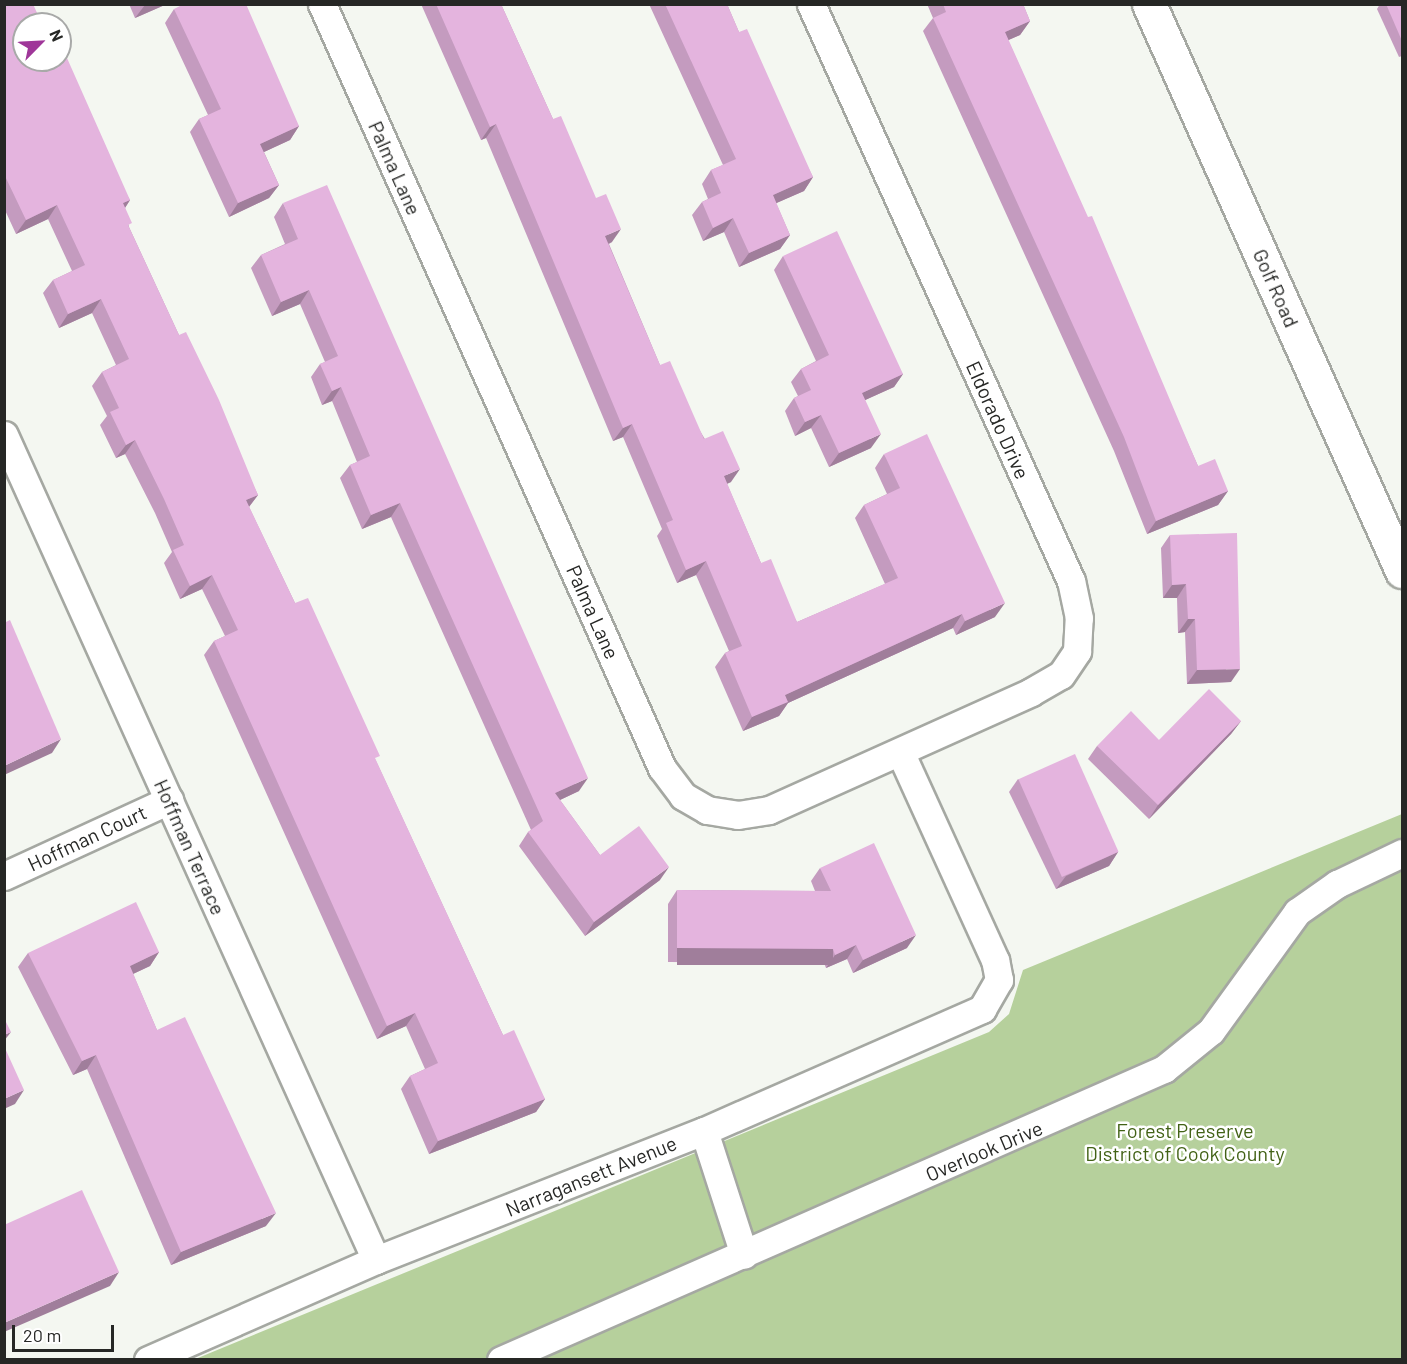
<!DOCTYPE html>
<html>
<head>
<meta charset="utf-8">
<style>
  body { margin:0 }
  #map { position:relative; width:1407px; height:1364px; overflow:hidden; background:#f4f7f1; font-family:Barlow,sans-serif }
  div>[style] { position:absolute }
  .green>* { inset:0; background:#b6d09c }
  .roads { filter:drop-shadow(2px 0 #a5a8a2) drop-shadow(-2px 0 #a5a8a2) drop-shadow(0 2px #a5a8a2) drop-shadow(0 -2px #a5a8a2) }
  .minor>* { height:27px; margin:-13.5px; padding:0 13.5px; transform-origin:13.5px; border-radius:13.5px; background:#fff }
  .secondary>* { height:33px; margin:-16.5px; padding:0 16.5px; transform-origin:16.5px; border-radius:16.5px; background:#fff }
  .wall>* { inset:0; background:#c49bbf }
  .shaded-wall>* { inset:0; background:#a07e9b; transform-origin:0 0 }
  .building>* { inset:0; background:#e4b4de; transform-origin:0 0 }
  span { translate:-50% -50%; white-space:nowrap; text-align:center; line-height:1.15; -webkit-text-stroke:5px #fff; paint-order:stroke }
  .street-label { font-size:20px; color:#262725 }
  .park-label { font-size:20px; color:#426216 }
  .frame { position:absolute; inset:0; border:6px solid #262725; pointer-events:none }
  .north { position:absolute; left:12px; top:12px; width:60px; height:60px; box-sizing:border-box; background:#fff; border:2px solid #a8a9a8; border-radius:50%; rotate:66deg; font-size:16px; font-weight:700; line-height:24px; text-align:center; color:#262725 }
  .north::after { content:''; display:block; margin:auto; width:21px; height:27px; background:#9f3699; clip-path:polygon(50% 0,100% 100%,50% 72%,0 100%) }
  .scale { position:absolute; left:12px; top:1325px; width:102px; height:27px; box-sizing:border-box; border:3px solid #262725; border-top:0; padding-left:8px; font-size:18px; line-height:21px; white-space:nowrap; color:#262725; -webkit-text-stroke:4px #fff; paint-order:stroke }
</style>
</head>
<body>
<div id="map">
  <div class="green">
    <div style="clip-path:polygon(1402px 814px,1402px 1359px,193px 1360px,989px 1032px,1009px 1014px,1023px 970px)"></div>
  </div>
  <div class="roads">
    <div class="minor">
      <div style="left:322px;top:4px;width:836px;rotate:66.01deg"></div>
      <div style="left:662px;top:768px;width:35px;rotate:53deg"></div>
      <div style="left:683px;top:796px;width:28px;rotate:30deg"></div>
      <div style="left:707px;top:810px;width:31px;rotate:9deg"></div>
      <div style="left:738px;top:815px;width:31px;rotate:-9deg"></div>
      <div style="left:769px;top:810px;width:287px;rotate:-24.2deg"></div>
      <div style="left:1031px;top:692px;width:34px;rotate:-30deg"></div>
      <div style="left:1061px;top:675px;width:29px;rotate:-56deg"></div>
      <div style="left:1077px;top:651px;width:33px;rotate:-87deg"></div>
      <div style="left:1079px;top:618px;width:38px;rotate:-102deg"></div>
      <div style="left:1071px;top:581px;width:633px;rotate:-114.26deg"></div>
      <div style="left:4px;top:435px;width:905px;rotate:65.73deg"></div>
      <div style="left:4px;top:876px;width:182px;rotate:-24.7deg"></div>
      <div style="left:704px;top:1131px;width:130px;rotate:72.1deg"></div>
      <div style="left:148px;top:1360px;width:249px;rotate:-23.7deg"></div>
      <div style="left:376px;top:1260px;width:352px;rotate:-21.5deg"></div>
      <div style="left:704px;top:1131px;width:304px;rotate:-23.7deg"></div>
      <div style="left:982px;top:1009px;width:34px;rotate:-60deg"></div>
      <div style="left:999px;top:980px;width:20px;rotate:-101deg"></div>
      <div style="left:995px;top:960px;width:226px;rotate:-114.5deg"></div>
      <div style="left:501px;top:1360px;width:724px;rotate:-23.7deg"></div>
      <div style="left:1164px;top:1069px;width:60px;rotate:-39deg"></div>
      <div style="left:1211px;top:1031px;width:147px;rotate:-54.1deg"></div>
      <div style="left:1297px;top:912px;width:49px;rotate:-35deg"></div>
      <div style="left:1337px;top:884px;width:72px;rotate:-25.5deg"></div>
    </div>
    <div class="secondary">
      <div style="left:1149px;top:4px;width:621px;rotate:65.95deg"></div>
    </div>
  </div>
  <div class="wall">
    <div style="clip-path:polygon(4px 4px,24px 24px,130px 200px,125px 208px,129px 227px,179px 335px,258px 495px,249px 507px,295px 603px,376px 761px,503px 1035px,545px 1099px,536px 1112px,429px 1154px,401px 1089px,410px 1076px,425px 1069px,406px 1026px,377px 1039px,204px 655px,214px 641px,225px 636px,202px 589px,180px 599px,164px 563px,172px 552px,155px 513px,125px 454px,116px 458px,100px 425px,107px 416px,92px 386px,102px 372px,116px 365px,92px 313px,59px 328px,43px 293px,53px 280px,72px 271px,48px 219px,16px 234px,4px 208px)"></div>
    <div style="clip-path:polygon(129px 4px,167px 4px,135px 18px)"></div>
    <div style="clip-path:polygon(421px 4px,501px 4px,553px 119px,612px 242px,609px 244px,660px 365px,731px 482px,727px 484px,761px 563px,797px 622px,885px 584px,855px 518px,864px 505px,887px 494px,875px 468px,884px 454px,995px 617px,956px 635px,953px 628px,788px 703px,779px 716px,743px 731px,715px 667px,725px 653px,729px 651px,696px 575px,677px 583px,657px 536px,662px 529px,623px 437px,613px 441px,486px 138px,481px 140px)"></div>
    <div style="clip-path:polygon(649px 4px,727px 4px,739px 32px,813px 177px,804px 191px,776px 203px,790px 235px,780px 249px,739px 267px,724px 232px,703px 241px,692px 215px,702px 202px,708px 199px,702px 184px,711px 170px,723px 165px)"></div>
    <div style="clip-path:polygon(927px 4px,1023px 4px,1030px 21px,1020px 35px,1008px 40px,1198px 466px,1228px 491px,1218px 505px,1147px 534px,1114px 451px,923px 31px,933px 18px)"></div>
    <div style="clip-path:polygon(1380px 4px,1402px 4px,1402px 56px,1399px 57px,1377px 9px)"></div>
    <div style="clip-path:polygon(174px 9px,299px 126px,290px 140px,264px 152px,279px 185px,269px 198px,229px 217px,190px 132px,199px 119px,208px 115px,165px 23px)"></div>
    <div style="clip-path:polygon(283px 203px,579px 791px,560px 800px,600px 855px,660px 880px,585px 936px,519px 846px,528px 832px,531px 830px,391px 517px,362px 529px,340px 478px,350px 465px,357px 462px,332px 401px,322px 405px,311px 377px,320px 364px,325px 362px,300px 304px,272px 316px,251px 268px,261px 255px,285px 244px,274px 217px)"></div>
    <div style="clip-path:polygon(783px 256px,903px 374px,894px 387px,865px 400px,871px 448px,829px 467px,811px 428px,795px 436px,785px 411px,794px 398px,798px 396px,791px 382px,801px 369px,816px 361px,774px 270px)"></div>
    <div style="clip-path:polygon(1170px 535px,1231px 682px,1187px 684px,1185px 632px,1178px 633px,1177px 598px,1163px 598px,1161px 548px)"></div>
    <div style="clip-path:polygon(1241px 721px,1231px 734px,1149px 819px,1088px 759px,1097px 746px,1159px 740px)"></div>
    <div style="clip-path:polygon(1018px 779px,1118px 852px,1109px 866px,1056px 889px,1009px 792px)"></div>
    <div style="clip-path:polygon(820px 868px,907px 948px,853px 973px,847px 959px,826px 968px,824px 963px,668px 962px,668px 904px,677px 890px,815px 891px,811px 881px)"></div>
    <div style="clip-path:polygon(159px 952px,150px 966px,133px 974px,157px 1030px,266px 1226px,171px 1265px,87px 1069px,73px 1075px,18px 967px,28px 953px)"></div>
  </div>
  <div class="shaded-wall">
    <div style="clip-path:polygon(167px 4px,135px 18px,145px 5px)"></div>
    <div style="clip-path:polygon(1030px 21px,1020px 35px,995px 46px,1005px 32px)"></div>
    <div style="clip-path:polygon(496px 124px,486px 138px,481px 140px,490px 127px)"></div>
    <div style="clip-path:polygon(299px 126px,290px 140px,251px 158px,260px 144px)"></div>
    <div style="clip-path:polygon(813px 177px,804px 191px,763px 209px,773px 195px)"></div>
    <div style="clip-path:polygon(279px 185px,269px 198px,229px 217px,238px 203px)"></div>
    <div style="clip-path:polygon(130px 200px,121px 214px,123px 203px)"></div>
    <div style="clip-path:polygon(57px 205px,48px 219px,16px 234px,26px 220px)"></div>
    <div style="clip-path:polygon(733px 218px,724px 232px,703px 241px,713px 228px)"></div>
    <div style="clip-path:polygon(621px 229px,612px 242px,596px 249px,605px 236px)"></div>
    <div style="clip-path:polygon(790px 235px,780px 249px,739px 267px,749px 253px)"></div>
    <div style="clip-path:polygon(309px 290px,300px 304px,272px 316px,281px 302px)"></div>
    <div style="clip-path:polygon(101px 299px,92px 313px,59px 328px,68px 314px)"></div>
    <div style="clip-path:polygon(903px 374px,894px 387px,852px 406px,862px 393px)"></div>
    <div style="clip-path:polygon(341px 387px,332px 401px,322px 405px,332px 391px)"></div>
    <div style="clip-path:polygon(821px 415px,811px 428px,795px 436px,805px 422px)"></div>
    <div style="clip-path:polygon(632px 424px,623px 437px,613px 441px,623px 428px)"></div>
    <div style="clip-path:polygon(881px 434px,871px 448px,829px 467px,839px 453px)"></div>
    <div style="clip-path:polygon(135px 440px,125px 454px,116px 458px,126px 445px)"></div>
    <div style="clip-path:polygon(740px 469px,731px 482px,714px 489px,724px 476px)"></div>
    <div style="clip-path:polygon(1228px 491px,1218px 505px,1147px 534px,1156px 521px)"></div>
    <div style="clip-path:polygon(258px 495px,248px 508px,246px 500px)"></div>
    <div style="clip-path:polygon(400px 503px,391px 517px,362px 529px,371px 515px)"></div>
    <div style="clip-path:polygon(706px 561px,696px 575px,677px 583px,686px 570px)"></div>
    <div style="clip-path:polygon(212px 575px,202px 589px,180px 599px,190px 586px)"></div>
    <div style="clip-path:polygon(1186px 584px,1177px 598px,1163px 598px,1172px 585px)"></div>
    <div style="clip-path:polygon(1005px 603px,995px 617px,956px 635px,965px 621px)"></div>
    <div style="clip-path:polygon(962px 614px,953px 628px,788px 703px,779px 716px,743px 731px,752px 717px,785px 695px)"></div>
    <div style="clip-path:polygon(1188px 619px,1195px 619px,1185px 632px,1178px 633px)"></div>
    <div style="clip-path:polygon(1240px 669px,1231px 682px,1187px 684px,1197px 670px)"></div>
    <div style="clip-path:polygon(1241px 721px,1231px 734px,1149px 819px,1158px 805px)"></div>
    <div style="clip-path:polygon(61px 739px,52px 753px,4px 775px,4px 766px)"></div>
    <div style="clip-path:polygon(588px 778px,579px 791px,545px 807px,555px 793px)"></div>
    <div style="clip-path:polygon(1118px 852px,1109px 866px,1056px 889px,1066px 876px)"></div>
    <div style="clip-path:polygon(669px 867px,660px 880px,585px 936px,594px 922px)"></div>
    <div style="clip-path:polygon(916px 935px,907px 948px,853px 973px,863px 960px)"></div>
    <div style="clip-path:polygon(856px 945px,847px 959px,826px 968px,835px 955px)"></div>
    <div style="left:677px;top:948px;width:156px;height:17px"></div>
    <div style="clip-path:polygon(159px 952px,150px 966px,120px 980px,130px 966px)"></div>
    <div style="clip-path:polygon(415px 1013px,406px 1026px,377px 1039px,387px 1026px)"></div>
    <div style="clip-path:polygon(11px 1032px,4px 1041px,4px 1035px)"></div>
    <div style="clip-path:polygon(96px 1055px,87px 1069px,73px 1075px,82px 1061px)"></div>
    <div style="clip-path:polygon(24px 1090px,15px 1104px,4px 1109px,4px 1099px)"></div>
    <div style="clip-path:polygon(545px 1099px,536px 1112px,429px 1154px,438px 1141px)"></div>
    <div style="clip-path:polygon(276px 1213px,266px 1226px,171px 1265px,181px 1252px)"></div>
    <div style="clip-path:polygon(119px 1272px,110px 1286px,4px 1332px,4px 1323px)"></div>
  </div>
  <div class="building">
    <div style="clip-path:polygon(4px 4px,33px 4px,42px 24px,24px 24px,24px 60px,60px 60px,60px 50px,63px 49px,130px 200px,123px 203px,132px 223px,128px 225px,179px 335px,186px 332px,219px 400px,258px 495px,246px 500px,295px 603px,308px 598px,380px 756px,375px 758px,503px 1035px,514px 1030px,545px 1099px,438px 1141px,410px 1076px,438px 1063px,415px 1013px,387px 1026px,214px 641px,238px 630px,212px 575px,190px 586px,173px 550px,184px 545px,164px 499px,135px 440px,126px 445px,110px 412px,119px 408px,102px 372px,129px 359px,101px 299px,68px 314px,53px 280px,85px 265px,57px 205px,26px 220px,4px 174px)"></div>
    <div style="clip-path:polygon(184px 4px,246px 4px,299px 126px,260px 144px,279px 185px,238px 203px,199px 119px,221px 109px,174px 9px)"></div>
    <div style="clip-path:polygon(436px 4px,501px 4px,553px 119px,561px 116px,596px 198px,606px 194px,621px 229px,605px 236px,660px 365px,670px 361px,704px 439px,723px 431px,740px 469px,724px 476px,761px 563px,771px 559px,797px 622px,898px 578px,864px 505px,900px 488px,884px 454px,927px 434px,1005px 603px,965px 621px,962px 614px,785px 695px,788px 702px,752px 717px,725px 653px,742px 646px,706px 561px,686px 570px,666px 523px,673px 520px,632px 424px,623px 428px,496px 124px,490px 127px)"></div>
    <div style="clip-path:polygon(665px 4px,727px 4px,739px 32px,747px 29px,813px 177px,773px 195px,790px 235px,749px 253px,733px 218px,713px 228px,702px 202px,721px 193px,711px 170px,736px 159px)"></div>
    <div style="clip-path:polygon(943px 4px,1023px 4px,1030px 21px,1005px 32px,1088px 217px,1092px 216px,1198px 466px,1215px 459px,1228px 491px,1156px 521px,1124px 437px,933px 18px,946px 12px)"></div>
    <div style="clip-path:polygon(1386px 4px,1402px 4px,1402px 41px)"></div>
    <div style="clip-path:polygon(327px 185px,588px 778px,555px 793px,600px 855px,639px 826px,669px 867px,594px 922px,528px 832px,543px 821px,400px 503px,371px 515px,350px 465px,370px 456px,341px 387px,332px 391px,320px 364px,338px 356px,309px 290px,281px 302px,261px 255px,298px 239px,283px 203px)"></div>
    <div style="clip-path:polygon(837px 231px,903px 374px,862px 393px,881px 434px,839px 453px,821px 415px,805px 422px,794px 398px,811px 390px,801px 369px,829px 355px,783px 256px)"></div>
    <div style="clip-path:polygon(1237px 533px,1240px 669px,1197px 670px,1195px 619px,1188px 619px,1186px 584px,1172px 585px,1170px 535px)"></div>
    <div style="clip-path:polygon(10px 620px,61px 739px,4px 766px,4px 623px)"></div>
    <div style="clip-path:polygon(1209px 689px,1241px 721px,1158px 805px,1097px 746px,1131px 711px,1159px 740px)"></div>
    <div style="left:1075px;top:754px;width:107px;height:62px;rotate:66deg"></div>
    <div style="clip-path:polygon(874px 843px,916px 935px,863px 960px,856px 945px,835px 955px,833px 949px,677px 948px,677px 890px,831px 891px,820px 868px)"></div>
    <div style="clip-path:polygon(136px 902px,159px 952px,130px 966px,157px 1030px,185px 1017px,276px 1213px,181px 1252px,96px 1055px,82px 1061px,28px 953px)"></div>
    <div style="clip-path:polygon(4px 1018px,11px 1032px,4px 1035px)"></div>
    <div style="clip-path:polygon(4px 1046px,24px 1090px,4px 1099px)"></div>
    <div style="clip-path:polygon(82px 1190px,119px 1272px,4px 1323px,4px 1225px)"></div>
  </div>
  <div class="street-label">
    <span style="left:395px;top:168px;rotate:66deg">Palma Lane</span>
    <span style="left:1276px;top:288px;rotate:66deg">Golf Road</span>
    <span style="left:998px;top:420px;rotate:66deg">Eldorado Drive</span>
    <span style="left:593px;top:612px;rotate:66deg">Palma Lane</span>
    <span style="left:87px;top:838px;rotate:-25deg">Hoffman Court</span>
    <span style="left:190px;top:847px;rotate:66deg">Hoffman Terrace</span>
    <span style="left:984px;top:1151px;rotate:-23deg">Overlook Drive</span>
    <span style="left:591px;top:1176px;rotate:-22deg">Narragansett Avenue</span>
  </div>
  <div class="park-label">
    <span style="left:1185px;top:1142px">Forest Preserve<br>District of Cook County</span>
  </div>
  <div class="frame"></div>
  <div class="north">N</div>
  <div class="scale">20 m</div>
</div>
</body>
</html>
